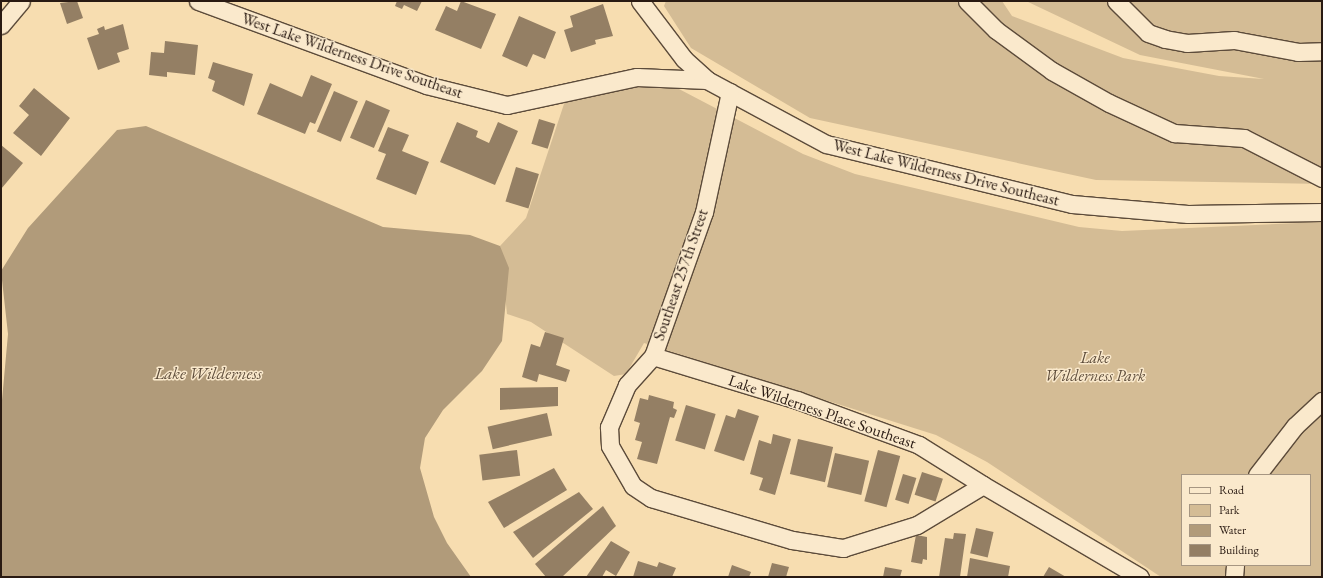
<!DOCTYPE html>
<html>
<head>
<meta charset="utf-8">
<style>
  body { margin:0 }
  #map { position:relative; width:1323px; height:578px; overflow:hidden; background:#f7ddb0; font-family:"EB Garamond",serif }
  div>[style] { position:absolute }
  .green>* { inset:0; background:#d4bc95 }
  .water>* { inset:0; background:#b19b7a }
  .building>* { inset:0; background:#947f64; transform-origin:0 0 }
  .roads { filter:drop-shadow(1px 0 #5c4b3a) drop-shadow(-1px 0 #5c4b3a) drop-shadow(0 1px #5c4b3a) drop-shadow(0 -1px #5c4b3a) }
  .minor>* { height:17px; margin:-8.5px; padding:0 8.5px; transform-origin:8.5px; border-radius:8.5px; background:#fae9cc }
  span { translate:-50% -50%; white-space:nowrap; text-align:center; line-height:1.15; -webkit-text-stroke:3px #fae9cc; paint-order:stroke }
  .street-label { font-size:16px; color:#291a12 }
  .park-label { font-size:16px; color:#5c4b39; font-style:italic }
  .water-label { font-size:17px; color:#5f4e3c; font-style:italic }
  .frame { position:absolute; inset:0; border:2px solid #291a12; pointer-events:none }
  .legend { position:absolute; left:1181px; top:474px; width:130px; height:92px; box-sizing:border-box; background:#fae9cc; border:1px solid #a69682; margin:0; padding:5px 7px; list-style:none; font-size:12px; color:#291a12 }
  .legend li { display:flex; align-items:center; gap:8px; height:20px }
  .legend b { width:20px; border:1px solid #a69682 }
</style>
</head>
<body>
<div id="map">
  <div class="green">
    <div style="clip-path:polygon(666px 1px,1002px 1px,1012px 16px,1123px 58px,1219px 76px,1264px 79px,1140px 55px,1026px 1px,1322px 1px,1322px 184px,1096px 180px,810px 118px,691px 48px,664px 6px)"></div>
    <div style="clip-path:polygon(evenodd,618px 85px,679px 89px,803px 154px,855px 174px,1079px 227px,1122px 231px,1322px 222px,1322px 577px,1161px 577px,987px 462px,936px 435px,644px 343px,626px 374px,614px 376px,531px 322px,507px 314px,500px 246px,526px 218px,565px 101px,618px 85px,1182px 475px,1310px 475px,1310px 565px,1182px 565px,1182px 475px)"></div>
  </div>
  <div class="water">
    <div style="clip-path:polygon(146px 126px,383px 227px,470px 235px,500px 246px,509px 268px,502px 341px,482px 371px,443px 410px,425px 438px,420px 468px,434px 517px,447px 543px,471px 577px,1px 577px,1px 411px,8px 334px,1px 271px,28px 228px,117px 130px)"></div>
  </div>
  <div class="building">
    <div style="clip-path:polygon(77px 1px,83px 18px,67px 24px,60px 3px)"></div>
    <div style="clip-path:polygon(397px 1px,422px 1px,417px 11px,404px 5px,402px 9px,395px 6px)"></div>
    <div style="clip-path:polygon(461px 1px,496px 14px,481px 49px,435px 30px,446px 6px,457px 11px)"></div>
    <div style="clip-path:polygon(603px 4px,613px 36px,595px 40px,596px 44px,571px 52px,564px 30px,573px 27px,570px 16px)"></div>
    <div style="clip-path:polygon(519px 16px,556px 32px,545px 59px,533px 54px,527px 67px,502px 56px)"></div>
    <div style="clip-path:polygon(123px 24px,129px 49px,117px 53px,120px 62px,98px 70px,87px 38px,99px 34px,97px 29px,104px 26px,105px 30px)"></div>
    <div style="clip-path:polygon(165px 41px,198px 45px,195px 75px,167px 72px,167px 77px,149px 75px,151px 52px,164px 53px)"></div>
    <div style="clip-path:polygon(213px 62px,253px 74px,244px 106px,212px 91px,215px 81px,208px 78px)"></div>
    <div style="clip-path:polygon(311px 75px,332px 84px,315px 124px,310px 122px,305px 134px,257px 114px,270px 83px,302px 97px)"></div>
    <div style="clip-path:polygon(34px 88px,70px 118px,41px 156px,13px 133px,29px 115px,19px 106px)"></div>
    <div style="left:334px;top:91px;width:26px;height:44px;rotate:23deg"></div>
    <div style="left:366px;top:100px;width:26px;height:41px;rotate:23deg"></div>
    <div style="left:539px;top:119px;width:17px;height:26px;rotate:17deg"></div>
    <div style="clip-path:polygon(457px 122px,478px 131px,476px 137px,489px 143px,498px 122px,518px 131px,495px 185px,440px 162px)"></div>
    <div style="clip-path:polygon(388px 127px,409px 135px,402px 151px,429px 162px,416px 195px,376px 179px,386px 154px,378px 151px)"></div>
    <div style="clip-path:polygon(1px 145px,23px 163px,1px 189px)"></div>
    <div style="left:516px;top:167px;width:24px;height:36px;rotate:17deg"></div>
    <div style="clip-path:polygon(545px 332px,564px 338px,556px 365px,570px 370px,566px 382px,539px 374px,537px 382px,522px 377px,531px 344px,540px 347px)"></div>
    <div style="clip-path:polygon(558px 387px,558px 406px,500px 410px,500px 388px)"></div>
    <div style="clip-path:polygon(649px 395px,674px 402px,673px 408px,677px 410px,674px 418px,670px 417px,657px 464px,637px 459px,642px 442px,635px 440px,640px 423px,634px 421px,640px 398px,648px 400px)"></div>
    <div style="left:686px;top:405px;width:31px;height:37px;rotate:17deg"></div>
    <div style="clip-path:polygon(738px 409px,759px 416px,744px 461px,714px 451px,726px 415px,735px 418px)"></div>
    <div style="left:547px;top:413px;width:23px;height:61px;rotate:77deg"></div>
    <div style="clip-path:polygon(773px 434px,791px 439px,775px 495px,759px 490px,763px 478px,750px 474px,759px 440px,771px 444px)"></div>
    <div style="left:798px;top:439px;width:36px;height:36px;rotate:13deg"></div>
    <div style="left:517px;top:450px;width:26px;height:38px;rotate:83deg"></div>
    <div style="left:878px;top:450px;width:23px;height:53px;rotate:15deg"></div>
    <div style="left:835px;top:453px;width:35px;height:35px;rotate:13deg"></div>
    <div style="clip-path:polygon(554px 468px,567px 490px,504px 528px,488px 502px)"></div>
    <div style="left:922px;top:472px;width:22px;height:24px;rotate:18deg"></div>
    <div style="left:903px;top:474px;width:14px;height:27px;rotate:17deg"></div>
    <div style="clip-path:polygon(579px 492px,593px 509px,533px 558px,513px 532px)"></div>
    <div style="clip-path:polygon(603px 506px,616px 526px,562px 577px,546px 577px,535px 564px)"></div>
    <div style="left:976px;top:528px;width:18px;height:26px;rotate:13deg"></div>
    <div style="clip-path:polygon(954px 533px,966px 534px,960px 577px,939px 577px,945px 538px,953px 539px)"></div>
    <div style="clip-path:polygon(916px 535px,927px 537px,927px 560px,923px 559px,922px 564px,911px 562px)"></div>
    <div style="clip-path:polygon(611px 541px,630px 552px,616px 576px,606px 570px,602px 577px,586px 577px)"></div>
    <div style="clip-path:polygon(970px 558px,1010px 566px,1008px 577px,967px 577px)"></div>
    <div style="clip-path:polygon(638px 561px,657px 567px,659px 562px,676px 568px,672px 577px,633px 577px)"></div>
    <div style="clip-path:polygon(772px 563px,789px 567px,786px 577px,768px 577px)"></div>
    <div style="clip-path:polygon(732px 565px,751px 572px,749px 577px,728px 577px)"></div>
    <div style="clip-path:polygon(885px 567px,902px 570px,900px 577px,883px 577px)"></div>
    <div style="clip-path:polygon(1049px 567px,1066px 577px,1043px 577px)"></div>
  </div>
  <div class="roads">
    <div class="minor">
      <div style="left:198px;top:1px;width:243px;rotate:20.2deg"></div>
      <div style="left:426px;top:85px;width:83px;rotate:13.9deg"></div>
      <div style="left:507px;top:105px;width:133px;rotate:-12.2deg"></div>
      <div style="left:637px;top:77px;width:70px;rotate:2.5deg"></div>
      <div style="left:707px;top:80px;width:135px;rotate:28.3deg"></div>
      <div style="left:826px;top:144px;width:253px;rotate:13.7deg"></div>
      <div style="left:1072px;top:204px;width:116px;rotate:4.9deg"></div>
      <div style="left:1188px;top:214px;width:134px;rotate:-0.9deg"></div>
      <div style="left:640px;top:1px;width:73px;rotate:52.8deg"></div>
      <div style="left:684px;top:59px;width:31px;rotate:42deg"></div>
      <div style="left:967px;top:1px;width:41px;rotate:45deg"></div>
      <div style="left:996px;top:30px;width:69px;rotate:36.2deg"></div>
      <div style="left:1052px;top:71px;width:65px;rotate:29.3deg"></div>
      <div style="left:1109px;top:103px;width:72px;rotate:24.8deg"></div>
      <div style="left:1174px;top:133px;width:70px;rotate:4.1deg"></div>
      <div style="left:1244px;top:138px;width:88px;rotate:27.1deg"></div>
      <div style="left:1116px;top:1px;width:45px;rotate:45deg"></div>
      <div style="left:1148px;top:33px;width:18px;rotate:19deg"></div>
      <div style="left:1165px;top:39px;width:22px;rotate:10deg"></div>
      <div style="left:1187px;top:43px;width:47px;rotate:-3.7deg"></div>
      <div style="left:1234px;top:40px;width:65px;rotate:10.6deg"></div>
      <div style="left:1298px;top:52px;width:24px;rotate:-2deg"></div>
      <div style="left:1px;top:25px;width:31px;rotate:-50deg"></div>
      <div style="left:730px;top:92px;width:123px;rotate:102.2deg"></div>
      <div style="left:704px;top:212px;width:153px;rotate:109.5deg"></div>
      <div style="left:653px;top:356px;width:39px;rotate:132deg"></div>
      <div style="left:627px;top:385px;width:46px;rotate:113.2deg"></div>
      <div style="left:609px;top:427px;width:19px;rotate:87deg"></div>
      <div style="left:610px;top:446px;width:46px;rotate:60.1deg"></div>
      <div style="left:633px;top:486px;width:22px;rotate:34deg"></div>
      <div style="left:651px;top:498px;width:147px;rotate:16.6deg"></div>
      <div style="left:792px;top:540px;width:52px;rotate:8.9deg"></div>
      <div style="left:843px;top:548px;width:77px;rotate:-17.3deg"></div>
      <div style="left:917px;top:525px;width:77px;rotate:-31.2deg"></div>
      <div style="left:983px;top:485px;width:182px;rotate:30.4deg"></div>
      <div style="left:653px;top:356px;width:151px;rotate:17deg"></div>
      <div style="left:797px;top:400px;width:130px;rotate:20.2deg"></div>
      <div style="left:919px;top:445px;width:75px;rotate:32deg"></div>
      <div style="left:1257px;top:475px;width:62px;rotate:-52.2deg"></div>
      <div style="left:1295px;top:426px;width:37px;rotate:-43deg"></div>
      <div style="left:1234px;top:577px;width:12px;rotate:-85deg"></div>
    </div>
  </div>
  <div class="street-label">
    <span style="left:352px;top:56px;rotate:19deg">West Lake Wilderness Drive Southeast</span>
    <span style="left:946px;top:173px;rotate:14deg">West Lake Wilderness Drive Southeast</span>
    <span style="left:681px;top:275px;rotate:-71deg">Southeast 257th Street</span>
    <span style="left:822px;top:412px;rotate:19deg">Lake Wilderness Place Southeast</span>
  </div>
  <div class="park-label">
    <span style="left:1095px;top:367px">Lake<br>Wilderness Park</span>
  </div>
  <div class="water-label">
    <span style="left:208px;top:374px">Lake Wilderness</span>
  </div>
  <div class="frame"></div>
  <ul class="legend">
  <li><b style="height:5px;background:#fae9cc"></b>Road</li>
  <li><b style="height:11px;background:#d4bc95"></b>Park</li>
  <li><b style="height:11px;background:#b19b7a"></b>Water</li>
  <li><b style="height:11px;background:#947f64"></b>Building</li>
  </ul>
</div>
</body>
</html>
